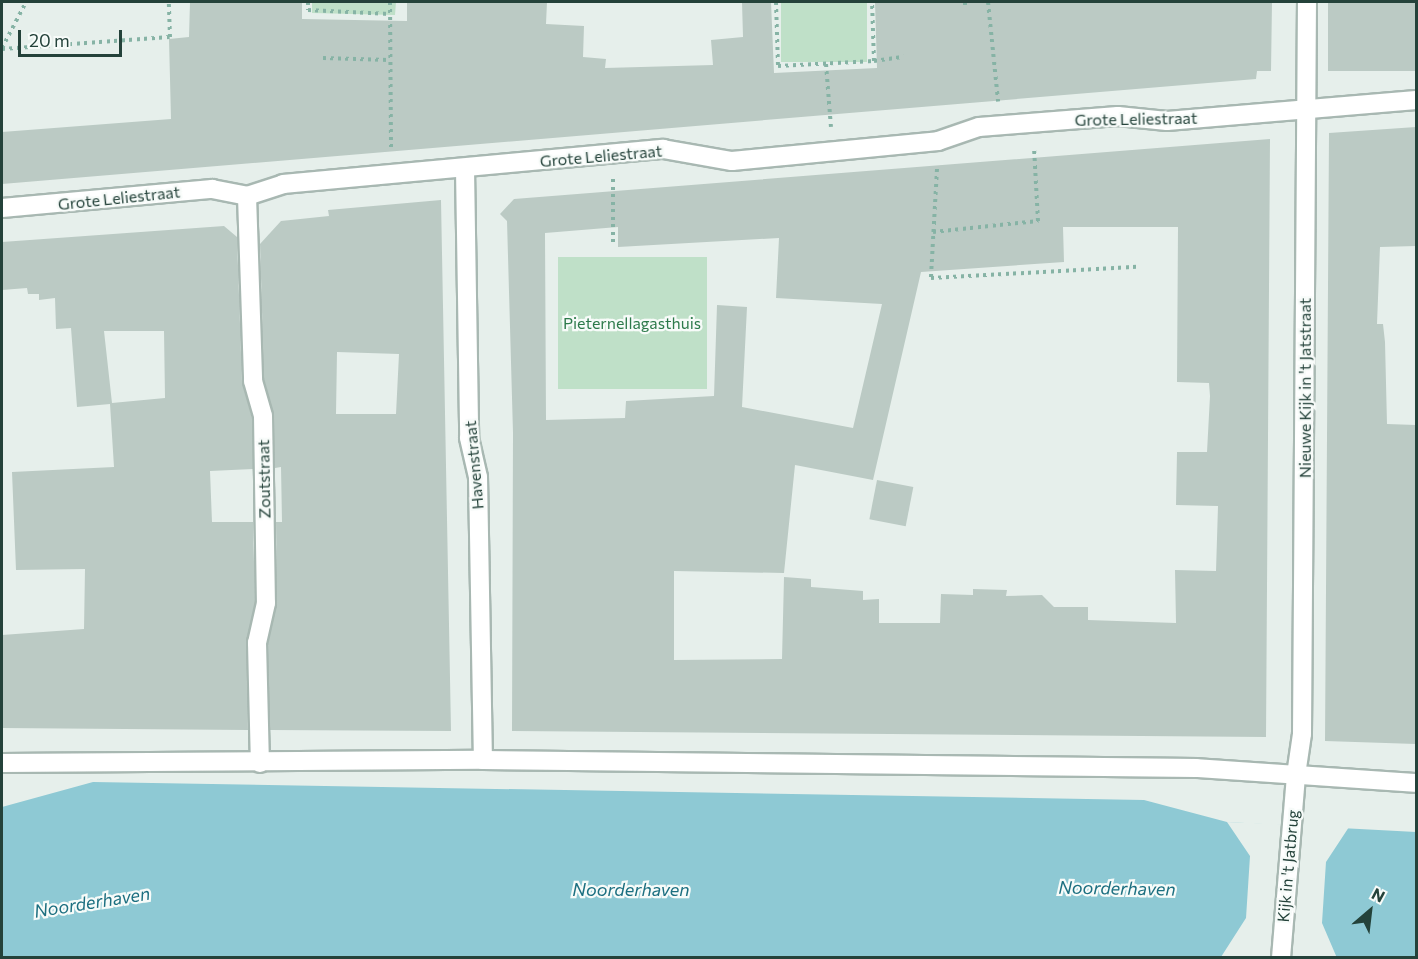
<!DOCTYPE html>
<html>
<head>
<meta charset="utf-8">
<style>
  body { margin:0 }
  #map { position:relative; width:1418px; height:959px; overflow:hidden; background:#e6efeb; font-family:Commissioner,sans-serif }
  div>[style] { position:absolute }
  .green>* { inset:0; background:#bfe0c8; transform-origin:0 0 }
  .water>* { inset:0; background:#8ec9d4 }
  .pier>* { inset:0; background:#e6efeb }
  .building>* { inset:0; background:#bbcac4; transform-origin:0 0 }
  .path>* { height:4px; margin-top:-2px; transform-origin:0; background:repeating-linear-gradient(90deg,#86b3a5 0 3px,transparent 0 7.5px) }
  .roads { filter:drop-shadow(2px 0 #a8b8b2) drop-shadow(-2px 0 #a8b8b2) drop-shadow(0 2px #a8b8b2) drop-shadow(0 -2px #a8b8b2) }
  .minor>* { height:18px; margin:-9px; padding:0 9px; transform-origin:9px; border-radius:9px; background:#fff }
  .tertiary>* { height:18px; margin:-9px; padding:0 9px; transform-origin:9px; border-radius:9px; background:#fff }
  span { translate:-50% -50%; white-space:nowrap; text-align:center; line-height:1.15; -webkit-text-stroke:4.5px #f7fbf9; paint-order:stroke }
  .street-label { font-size:16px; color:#24423a }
  .park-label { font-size:16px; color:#2d7a4b }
  .water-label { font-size:18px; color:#1c6f80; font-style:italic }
  .frame { position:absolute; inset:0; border:3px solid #24423a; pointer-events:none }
  .north { position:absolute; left:1340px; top:881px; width:60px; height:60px; -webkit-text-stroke:4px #f7fbf9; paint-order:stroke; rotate:28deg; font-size:16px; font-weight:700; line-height:24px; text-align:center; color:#24423a }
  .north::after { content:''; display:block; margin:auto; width:21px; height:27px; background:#24423a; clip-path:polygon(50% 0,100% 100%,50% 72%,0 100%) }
  .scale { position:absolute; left:18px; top:30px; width:104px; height:27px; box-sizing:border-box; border:3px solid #24423a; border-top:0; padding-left:8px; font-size:18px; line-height:21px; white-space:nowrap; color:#24423a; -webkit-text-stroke:4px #f7fbf9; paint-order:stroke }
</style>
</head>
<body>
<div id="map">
  <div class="green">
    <div style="clip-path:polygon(312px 2px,396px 2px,395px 15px,312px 13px)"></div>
    <div style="left:781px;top:2px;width:86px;height:60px"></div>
    <div style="left:558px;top:257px;width:149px;height:132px"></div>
  </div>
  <div class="water">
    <div style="clip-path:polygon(93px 782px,1144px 800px,1227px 822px,1416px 832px,1416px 957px,2px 957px,2px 807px)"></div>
  </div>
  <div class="pier">
    <div style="clip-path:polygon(1227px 822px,1349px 827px,1326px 862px,1322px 923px,1337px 958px,1221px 957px,1246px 918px,1250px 856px)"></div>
  </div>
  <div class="building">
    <div style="clip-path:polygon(190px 2px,302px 2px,302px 19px,407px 21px,407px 2px,547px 2px,546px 24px,584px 26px,583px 57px,606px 59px,605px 68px,713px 65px,711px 40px,743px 37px,742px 2px,771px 2px,774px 73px,877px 68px,875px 2px,1272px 2px,1271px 71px,1257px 71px,1256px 79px,2px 184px,2px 132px,171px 119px,169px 39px,189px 37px)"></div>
    <div style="left:1328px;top:2px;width:88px;height:69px"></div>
    <div style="clip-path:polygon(1416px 127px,1416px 246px,1380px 247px,1377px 324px,1383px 324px,1385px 342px,1387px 424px,1416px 425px,1416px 744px,1325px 741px,1329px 133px)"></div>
    <div style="clip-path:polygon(evenodd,1270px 139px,1266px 737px,512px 731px,513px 433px,507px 221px,500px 214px,514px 199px,1270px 139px,618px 227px,618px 247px,779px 238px,776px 298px,882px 304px,853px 428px,742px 407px,747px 307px,717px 305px,714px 396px,626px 401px,625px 418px,546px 420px,545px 233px,618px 227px,1270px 139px,1063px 227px,1178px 227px,1177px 382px,1209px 383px,1210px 396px,1207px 452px,1177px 452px,1176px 505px,1218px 506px,1216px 571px,1175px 570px,1176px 623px,1088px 620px,1088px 607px,1054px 607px,1042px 595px,1006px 596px,1007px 590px,973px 589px,973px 595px,941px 594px,940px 623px,879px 623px,879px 599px,863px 600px,863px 591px,811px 587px,811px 579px,784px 577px,782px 659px,674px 660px,674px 571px,784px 573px,795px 465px,873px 480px,921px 272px,1064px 262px,1063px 227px)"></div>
    <div style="clip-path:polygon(evenodd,441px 200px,451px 731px,270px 730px,268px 644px,277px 603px,276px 522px,282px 522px,281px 467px,275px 468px,274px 416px,264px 379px,260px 244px,281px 221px,329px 216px,328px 210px,441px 200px,337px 352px,399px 354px,396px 414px,336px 414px,337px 352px)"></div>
    <div style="clip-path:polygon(evenodd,224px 226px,237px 237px,242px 381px,252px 418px,253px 469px,210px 471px,212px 522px,253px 522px,255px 602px,246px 643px,248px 730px,2px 728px,2px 635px,84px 629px,85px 569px,16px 570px,12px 472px,114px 467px,110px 404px,77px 407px,71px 328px,56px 329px,55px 298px,39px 300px,39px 294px,28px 294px,27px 288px,2px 290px,2px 242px,224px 226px,104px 331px,164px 331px,165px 398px,112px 403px,104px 331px)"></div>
    <div style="left:877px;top:480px;width:37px;height:40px;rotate:11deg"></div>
  </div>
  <div class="path">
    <div style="left:308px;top:2px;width:8px;rotate:90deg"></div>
    <div style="left:308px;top:10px;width:82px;rotate:2.8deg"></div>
    <div style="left:390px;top:2px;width:145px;rotate:89.6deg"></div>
    <div style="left:776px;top:2px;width:64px;rotate:88.2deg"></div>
    <div style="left:778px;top:66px;width:96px;rotate:-3deg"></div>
    <div style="left:874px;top:61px;width:59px;rotate:-91.9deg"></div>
    <div style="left:965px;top:2px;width:4px;rotate:90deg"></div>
    <div style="left:988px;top:2px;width:100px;rotate:84.2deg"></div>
    <div style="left:2px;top:48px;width:52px;rotate:-62.4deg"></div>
    <div style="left:2px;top:49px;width:168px;rotate:-4.1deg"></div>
    <div style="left:170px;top:37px;width:35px;rotate:-92deg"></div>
    <div style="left:323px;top:58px;width:66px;rotate:1.7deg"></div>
    <div style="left:874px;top:61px;width:30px;rotate:-8deg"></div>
    <div style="left:826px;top:64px;width:63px;rotate:85.5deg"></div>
    <div style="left:937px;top:169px;width:109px;rotate:93.2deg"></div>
    <div style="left:931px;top:278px;width:206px;rotate:-3.1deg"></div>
    <div style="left:613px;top:179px;width:64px;rotate:90deg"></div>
    <div style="left:933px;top:232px;width:106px;rotate:-6deg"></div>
    <div style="left:1038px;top:221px;width:73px;rotate:-93.1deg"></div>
  </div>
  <div class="roads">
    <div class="minor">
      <div style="left:465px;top:169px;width:269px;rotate:89.1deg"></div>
      <div style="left:469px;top:438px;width:40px;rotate:77deg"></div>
      <div style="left:478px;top:477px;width:283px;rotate:89deg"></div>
      <div style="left:247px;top:196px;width:185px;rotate:88.1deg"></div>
      <div style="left:253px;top:381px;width:36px;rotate:74deg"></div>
      <div style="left:263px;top:416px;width:187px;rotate:89.1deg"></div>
      <div style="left:266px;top:603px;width:41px;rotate:102.7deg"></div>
      <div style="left:257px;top:643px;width:120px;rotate:88.6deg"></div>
      <div style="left:2px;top:208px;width:211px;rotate:-5.2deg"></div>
      <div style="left:212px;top:189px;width:36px;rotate:11deg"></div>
      <div style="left:247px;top:196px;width:38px;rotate:-18deg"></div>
      <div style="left:283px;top:184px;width:382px;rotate:-5.3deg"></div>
      <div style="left:663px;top:149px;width:70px;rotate:9.9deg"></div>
      <div style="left:732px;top:161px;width:207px;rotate:-5.5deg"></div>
      <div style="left:938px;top:141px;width:43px;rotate:-18.9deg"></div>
      <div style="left:979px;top:127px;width:139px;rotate:-4.5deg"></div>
      <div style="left:1118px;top:116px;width:49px;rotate:5.8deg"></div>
      <div style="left:1167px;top:121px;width:250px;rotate:-4.8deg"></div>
      <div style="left:1296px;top:775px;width:41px;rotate:-81.7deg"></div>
      <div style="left:1302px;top:734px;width:732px;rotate:-89.61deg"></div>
    </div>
    <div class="tertiary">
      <div style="left:2px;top:763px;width:481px;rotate:-0.4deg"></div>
      <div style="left:483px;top:760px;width:713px;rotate:0.64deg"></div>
      <div style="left:1196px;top:768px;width:221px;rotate:3.9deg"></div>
      <div style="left:1281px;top:958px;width:184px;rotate:-85.3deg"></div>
    </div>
  </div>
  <div class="street-label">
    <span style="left:1136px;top:119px;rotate:-1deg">Grote Leliestraat</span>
    <span style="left:601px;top:156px;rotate:-5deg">Grote Leliestraat</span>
    <span style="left:119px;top:198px;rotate:-6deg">Grote Leliestraat</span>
    <span style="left:1305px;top:388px;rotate:-90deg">Nieuwe Kijk in 't Jatstraat</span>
    <span style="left:474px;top:465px;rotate:-95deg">Havenstraat</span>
    <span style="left:264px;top:479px;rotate:-91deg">Zoutstraat</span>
    <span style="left:1288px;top:866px;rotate:-85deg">Kijk in 't Jatbrug</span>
  </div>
  <div class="park-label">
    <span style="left:632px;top:323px">Pieternellagasthuis</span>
  </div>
  <div class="water-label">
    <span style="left:1117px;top:888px;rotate:1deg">Noorderhaven</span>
    <span style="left:631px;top:889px">Noorderhaven</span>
    <span style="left:92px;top:902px;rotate:-9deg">Noorderhaven</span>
  </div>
  <div class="frame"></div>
  <div class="north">N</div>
  <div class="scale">20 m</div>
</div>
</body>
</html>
